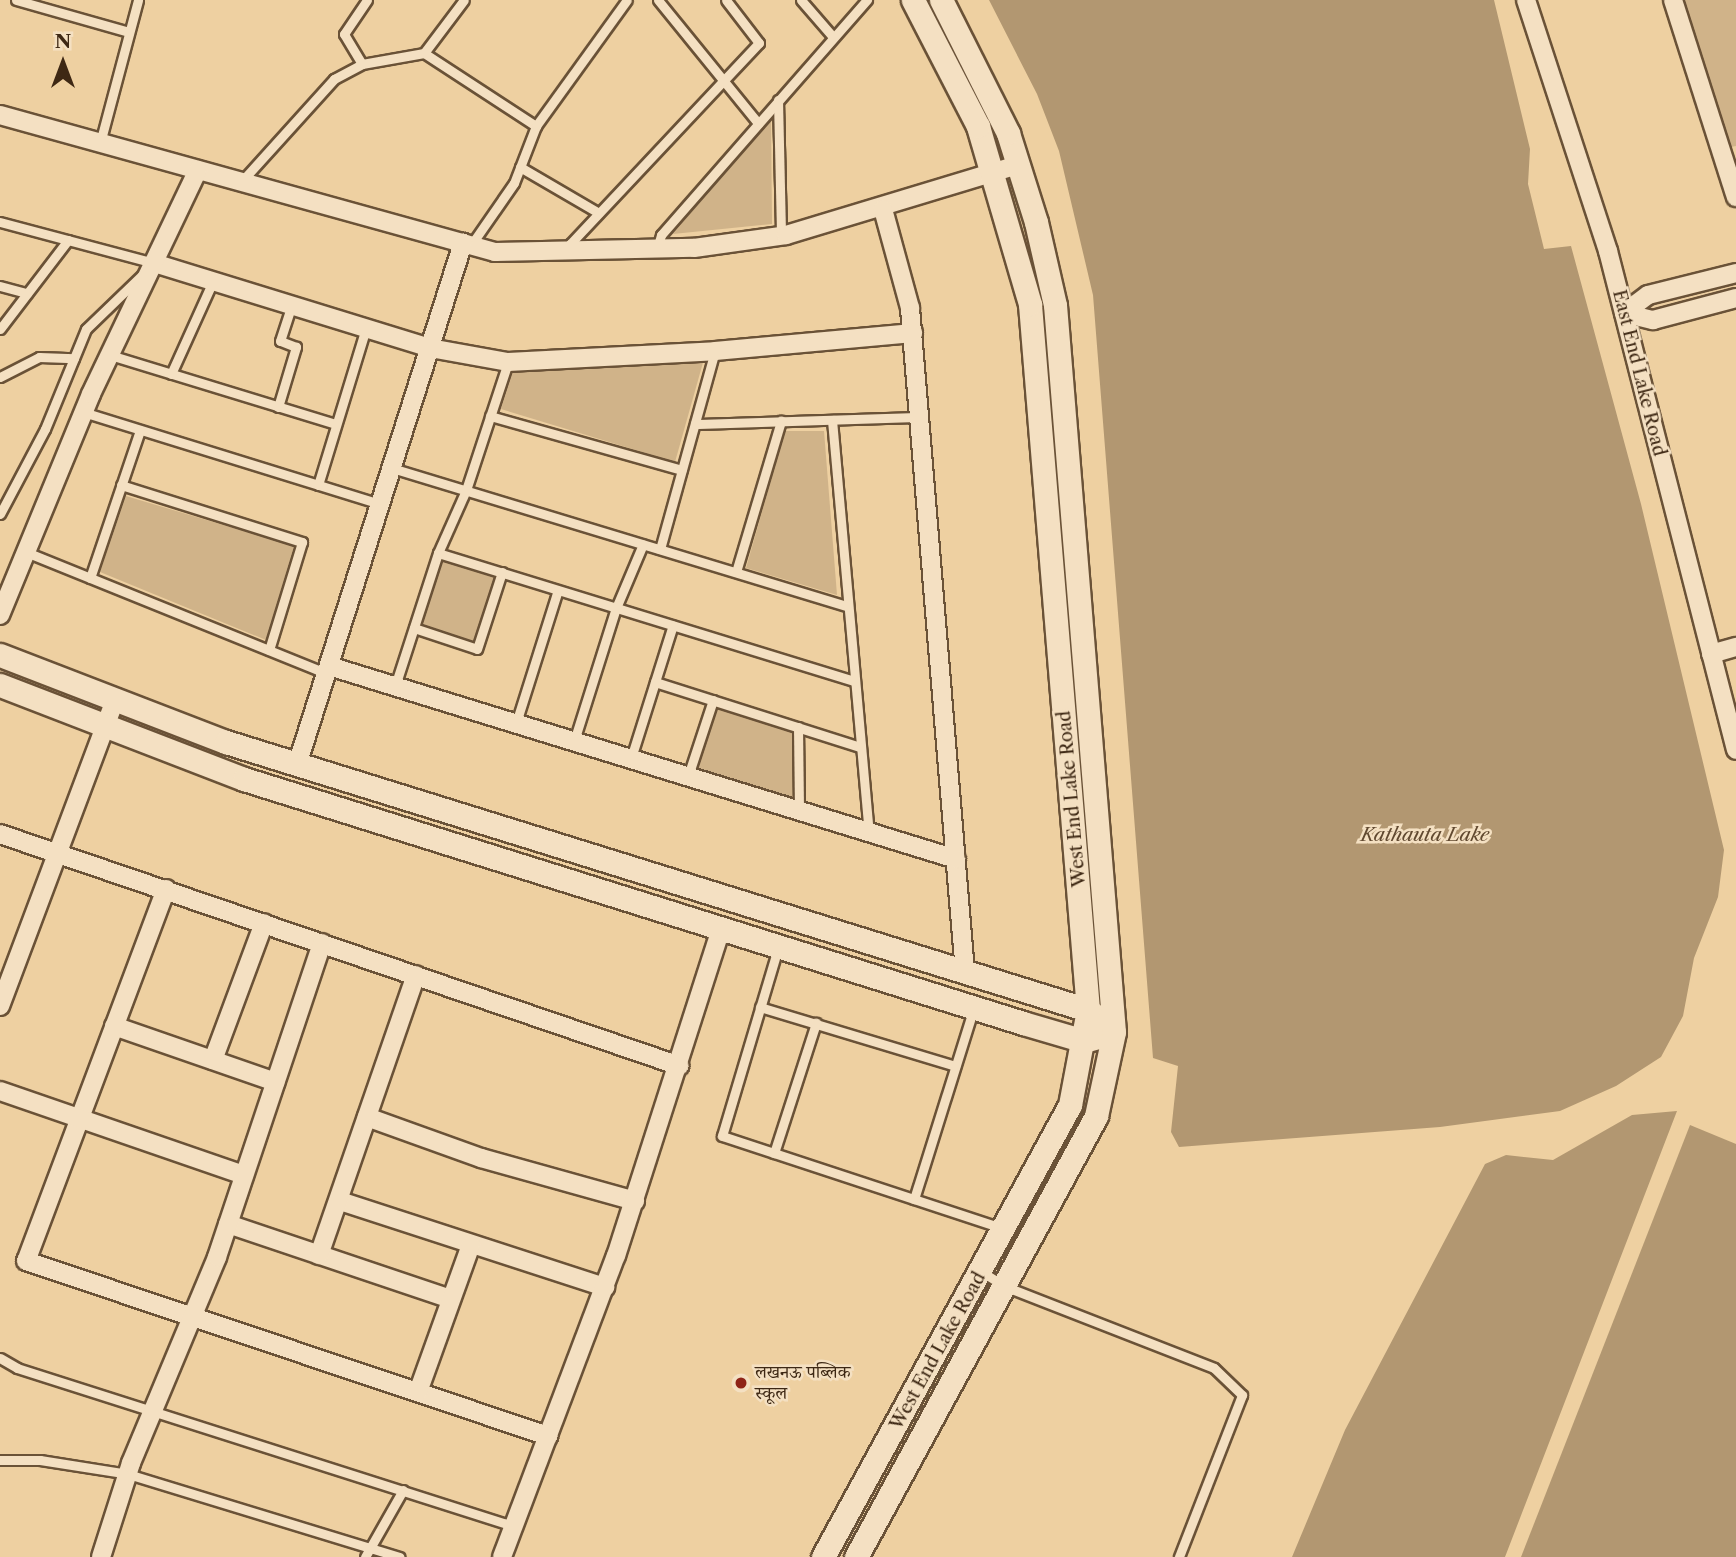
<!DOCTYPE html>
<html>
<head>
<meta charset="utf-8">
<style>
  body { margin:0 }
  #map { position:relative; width:1736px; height:1557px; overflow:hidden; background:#eed0a1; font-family:"Libre Caslon Text","Noto Serif Devanagari",serif }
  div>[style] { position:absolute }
  .green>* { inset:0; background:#d0b389; transform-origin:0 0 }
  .water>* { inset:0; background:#b29771 }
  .roads { filter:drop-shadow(2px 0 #6a5237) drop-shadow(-2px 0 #6a5237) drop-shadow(0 2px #6a5237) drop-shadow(0 -2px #6a5237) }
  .service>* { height:9px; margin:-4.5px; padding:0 4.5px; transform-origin:4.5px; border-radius:4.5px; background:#f4e0c2 }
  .minor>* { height:18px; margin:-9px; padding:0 9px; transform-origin:9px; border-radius:9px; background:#f4e0c2 }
  .tertiary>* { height:23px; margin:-11.5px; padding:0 11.5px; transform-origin:11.5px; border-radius:11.5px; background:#f4e0c2 }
  .dots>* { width:19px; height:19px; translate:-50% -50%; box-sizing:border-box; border:4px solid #f4e0c2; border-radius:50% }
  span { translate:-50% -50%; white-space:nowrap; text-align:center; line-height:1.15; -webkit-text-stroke:5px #f4e0c2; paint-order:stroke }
  .street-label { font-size:18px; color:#3e2814 }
  .poi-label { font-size:18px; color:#3e2814 }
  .left { translate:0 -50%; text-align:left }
  .water-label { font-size:19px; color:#614930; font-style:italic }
  .north { position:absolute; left:28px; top:28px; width:70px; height:70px; -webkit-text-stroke:5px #f4e0c2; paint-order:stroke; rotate:0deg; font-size:19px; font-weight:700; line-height:28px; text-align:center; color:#3e2814 }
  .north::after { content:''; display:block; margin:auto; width:24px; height:32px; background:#3e2814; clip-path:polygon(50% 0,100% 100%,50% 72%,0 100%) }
</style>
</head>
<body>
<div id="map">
  <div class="green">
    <div style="clip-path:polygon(1684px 0,1736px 0,1736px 146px,1731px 147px)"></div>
    <div style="clip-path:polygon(771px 117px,772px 224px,673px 234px)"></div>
    <div style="clip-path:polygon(704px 359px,675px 462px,501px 409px,514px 369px)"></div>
    <div style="clip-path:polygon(785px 431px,824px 431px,837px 595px,746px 568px)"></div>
    <div style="clip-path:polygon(126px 496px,294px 546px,266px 640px,100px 572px)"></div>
    <div style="left:440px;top:560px;width:58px;height:68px;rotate:18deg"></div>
    <div style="clip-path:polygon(716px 705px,792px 729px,795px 802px,695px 773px)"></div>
  </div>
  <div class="water">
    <div style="clip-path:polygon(989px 0,1494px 0,1530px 149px,1528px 184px,1544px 249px,1571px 246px,1641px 504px,1724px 850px,1718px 897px,1694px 958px,1683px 1016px,1661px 1057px,1616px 1086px,1560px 1111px,1440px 1127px,1179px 1147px,1171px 1132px,1178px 1066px,1153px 1058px,1093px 295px,1059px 151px,1037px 94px)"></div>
    <div style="clip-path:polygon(1677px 1111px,1505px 1557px,1292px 1557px,1345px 1430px,1485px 1164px,1506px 1155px,1553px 1160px,1632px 1115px)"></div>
    <div style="clip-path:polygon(1690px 1125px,1736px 1144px,1736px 1557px,1521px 1557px)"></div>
  </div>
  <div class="roads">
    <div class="service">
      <div style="left:16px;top:0;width:117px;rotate:15.8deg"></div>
      <div style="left:658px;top:0;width:159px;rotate:50.9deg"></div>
      <div style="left:801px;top:0;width:49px;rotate:49.1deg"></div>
      <div style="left:424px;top:53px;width:66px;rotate:-53deg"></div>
      <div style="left:362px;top:64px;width:35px;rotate:-121deg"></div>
      <div style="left:344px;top:34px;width:41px;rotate:-55.9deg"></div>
      <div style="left:778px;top:100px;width:136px;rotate:88.7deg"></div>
      <div style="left:100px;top:143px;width:148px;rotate:-75.1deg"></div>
      <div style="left:520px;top:167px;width:91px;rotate:30.2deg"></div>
      <div style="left:241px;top:182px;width:139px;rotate:-47.9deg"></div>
      <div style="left:334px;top:79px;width:32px;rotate:-28deg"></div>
      <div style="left:362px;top:64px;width:63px;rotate:-10.1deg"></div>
      <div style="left:424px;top:53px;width:134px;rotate:33.1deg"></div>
      <div style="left:0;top:222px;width:159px;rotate:14.9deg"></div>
      <div style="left:471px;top:245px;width:75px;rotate:-55.3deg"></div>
      <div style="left:514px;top:183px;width:61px;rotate:-68.9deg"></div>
      <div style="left:536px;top:126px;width:155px;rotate:-54.2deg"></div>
      <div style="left:657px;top:249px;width:15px;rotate:-74deg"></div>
      <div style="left:661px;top:235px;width:313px;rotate:-48.8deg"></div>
      <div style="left:571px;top:251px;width:7px;rotate:-98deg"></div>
      <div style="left:570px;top:244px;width:276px;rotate:-46.8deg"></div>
      <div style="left:759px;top:43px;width:54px;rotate:-127.5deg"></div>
      <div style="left:0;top:286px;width:28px;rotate:15deg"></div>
      <div style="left:0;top:329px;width:112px;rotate:-52.6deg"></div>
      <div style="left:110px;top:355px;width:236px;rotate:17deg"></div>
      <div style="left:171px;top:374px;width:102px;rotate:-65.7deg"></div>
      <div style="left:0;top:377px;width:44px;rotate:-27.1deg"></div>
      <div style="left:39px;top:357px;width:35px;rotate:2deg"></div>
      <div style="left:278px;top:407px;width:63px;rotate:-73.3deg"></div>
      <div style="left:296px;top:347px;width:17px;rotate:-159deg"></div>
      <div style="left:280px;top:341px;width:38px;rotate:-72deg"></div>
      <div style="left:83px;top:412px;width:311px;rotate:17.2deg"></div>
      <div style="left:490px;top:416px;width:199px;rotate:15.7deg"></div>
      <div style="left:832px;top:420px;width:414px;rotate:84.9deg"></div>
      <div style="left:695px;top:424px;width:225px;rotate:-1.8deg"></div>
      <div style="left:392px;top:468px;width:475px;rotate:16.9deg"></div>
      <div style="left:121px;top:485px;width:190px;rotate:17.5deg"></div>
      <div style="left:302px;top:542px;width:113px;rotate:107deg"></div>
      <div style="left:318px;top:485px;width:164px;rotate:-73deg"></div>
      <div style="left:0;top:514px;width:96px;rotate:-62.1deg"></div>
      <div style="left:45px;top:429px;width:108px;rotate:-67.7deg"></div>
      <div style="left:86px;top:329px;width:79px;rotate:-44deg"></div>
      <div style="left:660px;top:549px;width:205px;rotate:-74.5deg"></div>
      <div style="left:26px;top:552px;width:323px;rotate:22deg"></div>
      <div style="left:438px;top:553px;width:434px;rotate:17.1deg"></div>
      <div style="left:736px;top:572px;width:158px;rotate:-73.4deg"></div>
      <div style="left:90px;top:578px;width:156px;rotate:-71.3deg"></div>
      <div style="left:414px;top:628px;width:66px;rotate:18.4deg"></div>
      <div style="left:477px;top:649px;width:81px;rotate:-72deg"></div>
      <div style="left:655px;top:682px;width:215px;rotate:17.6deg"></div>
      <div style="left:395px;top:686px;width:140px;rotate:-72.1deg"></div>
      <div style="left:438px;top:553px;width:69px;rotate:-66deg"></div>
      <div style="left:466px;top:490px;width:135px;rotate:-71.8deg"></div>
      <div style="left:516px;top:723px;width:139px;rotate:-72.5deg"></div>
      <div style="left:798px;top:727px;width:83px;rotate:89.3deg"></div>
      <div style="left:574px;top:741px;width:139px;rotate:-72.5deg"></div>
      <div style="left:616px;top:608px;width:69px;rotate:-67.1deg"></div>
      <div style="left:631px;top:758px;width:139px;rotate:-72.5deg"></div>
      <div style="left:688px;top:776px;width:80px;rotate:-71.8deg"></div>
      <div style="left:778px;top:948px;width:196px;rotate:106.6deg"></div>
      <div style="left:722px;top:1136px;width:294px;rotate:18.2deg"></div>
      <div style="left:760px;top:1007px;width:204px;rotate:16.8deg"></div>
      <div style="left:774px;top:1153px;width:137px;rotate:-72.1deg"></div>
      <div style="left:914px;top:1199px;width:201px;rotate:-72.6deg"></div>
      <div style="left:982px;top:1272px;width:26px;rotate:32deg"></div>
      <div style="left:1004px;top:1286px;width:225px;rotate:21.3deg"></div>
      <div style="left:1214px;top:1368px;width:39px;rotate:44deg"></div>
      <div style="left:1242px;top:1395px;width:174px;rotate:111.3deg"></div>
      <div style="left:0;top:1358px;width:20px;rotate:30deg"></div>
      <div style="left:17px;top:1368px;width:521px;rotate:17.67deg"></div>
      <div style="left:0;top:1460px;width:40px"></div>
      <div style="left:40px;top:1460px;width:89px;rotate:9deg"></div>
      <div style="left:128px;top:1474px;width:284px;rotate:17deg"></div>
      <div style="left:365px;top:1557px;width:77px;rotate:-60.4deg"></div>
    </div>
    <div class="minor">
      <div style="left:1526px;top:0;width:264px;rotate:71.9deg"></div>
      <div style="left:1608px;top:251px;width:515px;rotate:75.61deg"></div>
      <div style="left:1673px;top:0;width:207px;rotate:72.3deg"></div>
      <div style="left:0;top:115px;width:514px;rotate:15.47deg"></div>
      <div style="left:495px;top:252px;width:199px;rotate:-1.2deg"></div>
      <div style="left:694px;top:248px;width:93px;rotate:-8deg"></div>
      <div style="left:786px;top:235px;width:242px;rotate:-16.8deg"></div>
      <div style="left:883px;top:209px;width:103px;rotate:74.7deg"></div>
      <div style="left:910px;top:308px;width:667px;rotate:85.27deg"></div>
      <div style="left:154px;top:263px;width:289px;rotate:17.1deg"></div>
      <div style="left:430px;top:348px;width:79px;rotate:10.2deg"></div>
      <div style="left:508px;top:362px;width:207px;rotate:-3deg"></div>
      <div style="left:715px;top:351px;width:199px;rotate:-5.2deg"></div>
      <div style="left:1624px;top:313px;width:30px;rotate:-37deg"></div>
      <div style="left:1648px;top:295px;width:91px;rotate:-14deg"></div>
      <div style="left:1624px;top:313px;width:30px;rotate:14deg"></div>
      <div style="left:1653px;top:320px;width:86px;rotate:-14.8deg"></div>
      <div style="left:0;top:615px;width:239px;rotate:-67.6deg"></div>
      <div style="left:91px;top:394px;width:248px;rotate:-64.5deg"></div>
      <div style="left:1711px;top:654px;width:26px;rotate:-16deg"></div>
      <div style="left:329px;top:666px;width:656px;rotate:17.11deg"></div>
      <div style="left:297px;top:765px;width:548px;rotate:-72.36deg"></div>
      <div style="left:0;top:834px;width:718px;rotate:18.84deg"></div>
      <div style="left:166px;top:889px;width:397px;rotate:110.6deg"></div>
      <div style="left:26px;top:1261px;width:551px;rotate:18.53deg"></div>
      <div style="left:0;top:1006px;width:329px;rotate:-69.4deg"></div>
      <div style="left:114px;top:1026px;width:171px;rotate:19.1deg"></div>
      <div style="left:213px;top:1060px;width:146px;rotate:-69.6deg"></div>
      <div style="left:0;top:1091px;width:258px;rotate:19deg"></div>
      <div style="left:367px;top:1117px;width:121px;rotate:19.8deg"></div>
      <div style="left:481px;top:1158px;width:160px;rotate:15.6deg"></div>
      <div style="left:340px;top:1201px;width:279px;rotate:18deg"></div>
      <div style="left:228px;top:1224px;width:235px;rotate:18.6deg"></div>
      <div style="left:319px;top:1255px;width:296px;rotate:-70.9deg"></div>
      <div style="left:418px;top:1392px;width:156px;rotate:-70.2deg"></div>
      <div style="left:101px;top:1557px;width:99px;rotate:-72.3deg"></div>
      <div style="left:131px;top:1463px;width:223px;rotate:-67.3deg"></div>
      <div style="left:217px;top:1257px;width:331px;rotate:-71.5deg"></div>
      <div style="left:502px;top:1557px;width:322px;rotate:-69.3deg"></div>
      <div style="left:616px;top:1256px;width:343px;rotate:-72.2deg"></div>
    </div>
    <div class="tertiary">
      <div style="left:0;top:655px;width:242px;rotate:21.1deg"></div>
      <div style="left:226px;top:742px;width:903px;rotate:17.27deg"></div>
      <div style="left:1088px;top:1010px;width:14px;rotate:39deg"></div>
      <div style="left:0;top:685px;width:261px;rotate:21.1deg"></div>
      <div style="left:244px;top:779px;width:816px;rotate:17.39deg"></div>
      <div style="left:1023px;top:1023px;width:64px;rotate:16.4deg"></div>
      <div style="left:1084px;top:1041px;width:15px;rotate:-16deg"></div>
      <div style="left:823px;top:1557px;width:515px;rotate:-61.35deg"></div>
      <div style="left:1070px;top:1105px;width:97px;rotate:-79.3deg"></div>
      <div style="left:1088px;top:1010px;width:708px;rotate:-94.7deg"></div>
      <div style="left:1030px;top:304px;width:185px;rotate:-106.3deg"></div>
      <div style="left:978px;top:126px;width:142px;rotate:-117.3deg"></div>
      <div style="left:856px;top:1557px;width:502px;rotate:-61.44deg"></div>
      <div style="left:1096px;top:1116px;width:86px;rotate:-77.9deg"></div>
      <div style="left:1114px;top:1032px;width:729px;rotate:-94.64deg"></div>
      <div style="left:1055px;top:305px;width:85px;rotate:-102.9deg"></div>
      <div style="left:1036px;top:222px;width:93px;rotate:-107.5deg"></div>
      <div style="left:1008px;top:133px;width:149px;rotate:-116.7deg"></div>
    </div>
  </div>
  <div class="dots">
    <div style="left:741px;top:1383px;background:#8f2418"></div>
  </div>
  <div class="street-label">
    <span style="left:1639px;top:373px;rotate:76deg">East End Lake Road</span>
    <span style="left:1072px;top:799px;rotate:-95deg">West End Lake Road</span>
    <span style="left:938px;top:1351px;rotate:-61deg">West End Lake Road</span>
  </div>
  <div class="poi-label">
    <span class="left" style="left:755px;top:1383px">लखनऊ पब्लिक<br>स्कूल</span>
  </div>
  <div class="water-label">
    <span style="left:1425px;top:835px">Kathauta Lake</span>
  </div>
  <div class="north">N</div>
</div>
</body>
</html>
